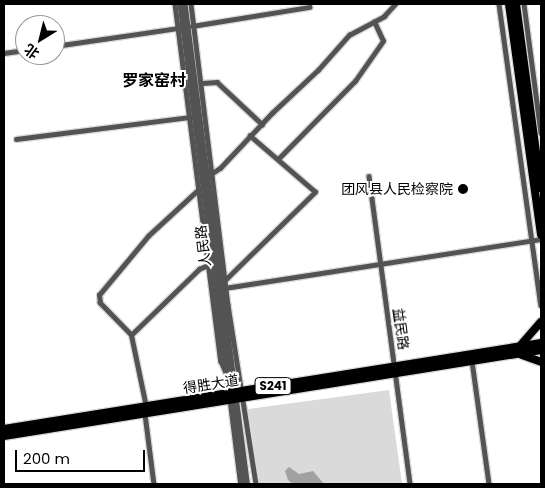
<!DOCTYPE html>
<html>
<head>
<meta charset="utf-8">
<style>
  body { margin:0 }
  #map { position:relative; width:545px; height:488px; overflow:hidden; background:#fff; font-family:Poppins,"Noto Sans SC",sans-serif }
  div>[style] { position:absolute }
  .green>* { inset:0; background:#dadada }
  .water>* { inset:0; background:#a1a1a1 }
  .roads { filter:drop-shadow(1px 0 #dbdbdb) drop-shadow(-1px 0 #dbdbdb) drop-shadow(0 1px #dbdbdb) drop-shadow(0 -1px #dbdbdb) }
  .minor>* { height:4.5px; margin:-2.25px; padding:0 2.25px; transform-origin:2.25px; border-radius:2.25px; background:#535353 }
  .tertiary>* { height:5.5px; margin:-2.75px; padding:0 2.75px; transform-origin:2.75px; border-radius:2.75px; background:#535353 }
  .primary>* { height:8px; margin:-4px; padding:0 4px; transform-origin:4px; border-radius:4px; background:#000 }
  .dots>* { width:14px; height:14px; translate:-50% -50%; box-sizing:border-box; border:2px solid #fff; border-radius:50% }
  span { translate:-50% -50%; white-space:nowrap; text-align:center; line-height:1.15; -webkit-text-stroke:4px #fff; paint-order:stroke }
  .shield-label span { padding:1px 4px; background:#fff; border:1px solid; border-radius:4px; -webkit-text-stroke-width:0 }
  .shield-label { font-size:12px; color:#000; font-weight:700 }
  .poi-label { font-size:14px; color:#000 }
  .right { translate:-100% -50%; text-align:right }
  .street-label { font-size:14px; color:#000 }
  .quarter-label { font-size:16px; color:#000; font-weight:700 }
  .frame { position:absolute; inset:0; border:5px solid #000; pointer-events:none }
  .north { position:absolute; left:15px; top:15px; width:50px; height:50px; box-sizing:border-box; background:#fff; border:1px solid #999; border-radius:50%; rotate:216deg; font-size:14px; font-weight:700; line-height:20px; text-align:center; color:#000 }
  .north::after { content:''; display:block; margin:auto; width:18px; height:22px; background:#000; clip-path:polygon(50% 0,100% 100%,50% 72%,0 100%) }
  .scale { position:absolute; left:15px; top:450px; width:130px; height:22px; box-sizing:border-box; border:2px solid #000; border-top:0; padding-left:6px; font-size:15px; line-height:18px; white-space:nowrap; color:#000; -webkit-text-stroke:4px #fff; paint-order:stroke }
</style>
</head>
<body>
<div id="map">
  <div class="green">
    <div style="clip-path:polygon(389px 390px,402px 484px,259px 484px,248px 409px)"></div>
  </div>
  <div class="water">
    <div style="clip-path:polygon(289px 467px,299px 474px,313px 471px,324px 484px,293px 484px,288px 480px,285px 471px)"></div>
  </div>
  <div class="roads">
    <div class="minor">
      <div style="left:175px;top:4px;width:360px;rotate:82.7deg"></div>
      <div style="left:221px;top:361px;width:13px;rotate:67deg"></div>
      <div style="left:191px;top:4px;width:303px;rotate:83deg"></div>
      <div style="left:228px;top:305px;width:181px;rotate:81.1deg"></div>
      <div style="left:499px;top:4px;width:304px;rotate:82.1deg"></div>
      <div style="left:524px;top:4px;width:130px;rotate:82.5deg"></div>
      <div style="left:192px;top:26px;width:119px;rotate:-9.2deg"></div>
      <div style="left:55px;top:46px;width:125px;rotate:-8.3deg"></div>
      <div style="left:4px;top:53px;width:21px;rotate:-8deg"></div>
      <div style="left:202px;top:83px;width:15px;rotate:-4deg"></div>
      <div style="left:217px;top:82px;width:62px;rotate:43deg"></div>
      <div style="left:16px;top:139px;width:176px;rotate:-7.2deg"></div>
      <div style="left:278px;top:159px;width:110px;rotate:-45.4deg"></div>
      <div style="left:355px;top:81px;width:49px;rotate:-55deg"></div>
      <div style="left:383px;top:41px;width:21px;rotate:-115deg"></div>
      <div style="left:211px;top:174px;width:11px;rotate:-34deg"></div>
      <div style="left:220px;top:168px;width:76px;rotate:-46.6deg"></div>
      <div style="left:272px;top:113px;width:63px;rotate:-43.1deg"></div>
      <div style="left:318px;top:70px;width:47px;rotate:-48.5deg"></div>
      <div style="left:349px;top:35px;width:40px;rotate:-28deg"></div>
      <div style="left:384px;top:16px;width:16px;rotate:-47deg"></div>
      <div style="left:369px;top:176px;width:311px;rotate:82.4deg"></div>
      <div style="left:225px;top:280px;width:126px;rotate:-44.4deg"></div>
      <div style="left:315px;top:192px;width:86px;rotate:-139.3deg"></div>
      <div style="left:225px;top:288px;width:320px;rotate:-8.8deg"></div>
      <div style="left:131px;top:335px;width:45px;rotate:-134.1deg"></div>
      <div style="left:100px;top:303px;width:8px;rotate:-97deg"></div>
      <div style="left:99px;top:295px;width:77px;rotate:-50.3deg"></div>
      <div style="left:148px;top:236px;width:69px;rotate:-42.7deg"></div>
      <div style="left:472px;top:361px;width:124px;rotate:82.1deg"></div>
      <div style="left:146px;top:407px;width:74px;rotate:-101.8deg"></div>
      <div style="left:131px;top:335px;width:95px;rotate:-44.1deg"></div>
      <div style="left:199px;top:269px;width:10px;rotate:-24deg"></div>
      <div style="left:145px;top:414px;width:71px;rotate:82.7deg"></div>
    </div>
    <div class="tertiary">
      <div style="left:181px;top:4px;width:484px;rotate:82.8deg"></div>
      <div style="left:185px;top:4px;width:484px;rotate:82.6deg"></div>
    </div>
    <div class="primary">
      <div style="left:509px;top:4px;width:233px;rotate:82.1deg"></div>
      <div style="left:516px;top:4px;width:186px;rotate:82.3deg"></div>
      <div style="left:519px;top:347px;width:33px;rotate:-49deg"></div>
      <div style="left:522px;top:355px;width:20px;rotate:20deg"></div>
      <div style="left:4px;top:429px;width:544px;rotate:-9.1deg"></div>
      <div style="left:4px;top:436px;width:544px;rotate:-9.1deg"></div>
    </div>
  </div>
  <div class="dots">
    <div style="left:463px;top:189px;background:#000"></div>
  </div>
  <div class="shield-label">
    <span style="left:273px;top:386px">S241</span>
  </div>
  <div class="poi-label">
    <span class="right" style="left:453px;top:189px">团风县人民检察院</span>
  </div>
  <div class="street-label">
    <span style="left:203px;top:246px;rotate:-97deg">人民路</span>
    <span style="left:401px;top:329px;rotate:82deg">益民路</span>
    <span style="left:211px;top:384px;rotate:-9deg">得胜大道</span>
  </div>
  <div class="quarter-label">
    <span style="left:154px;top:81px">罗家窑村</span>
  </div>
  <div class="frame"></div>
  <div class="north">北</div>
  <div class="scale">200 m</div>
</div>
</body>
</html>
